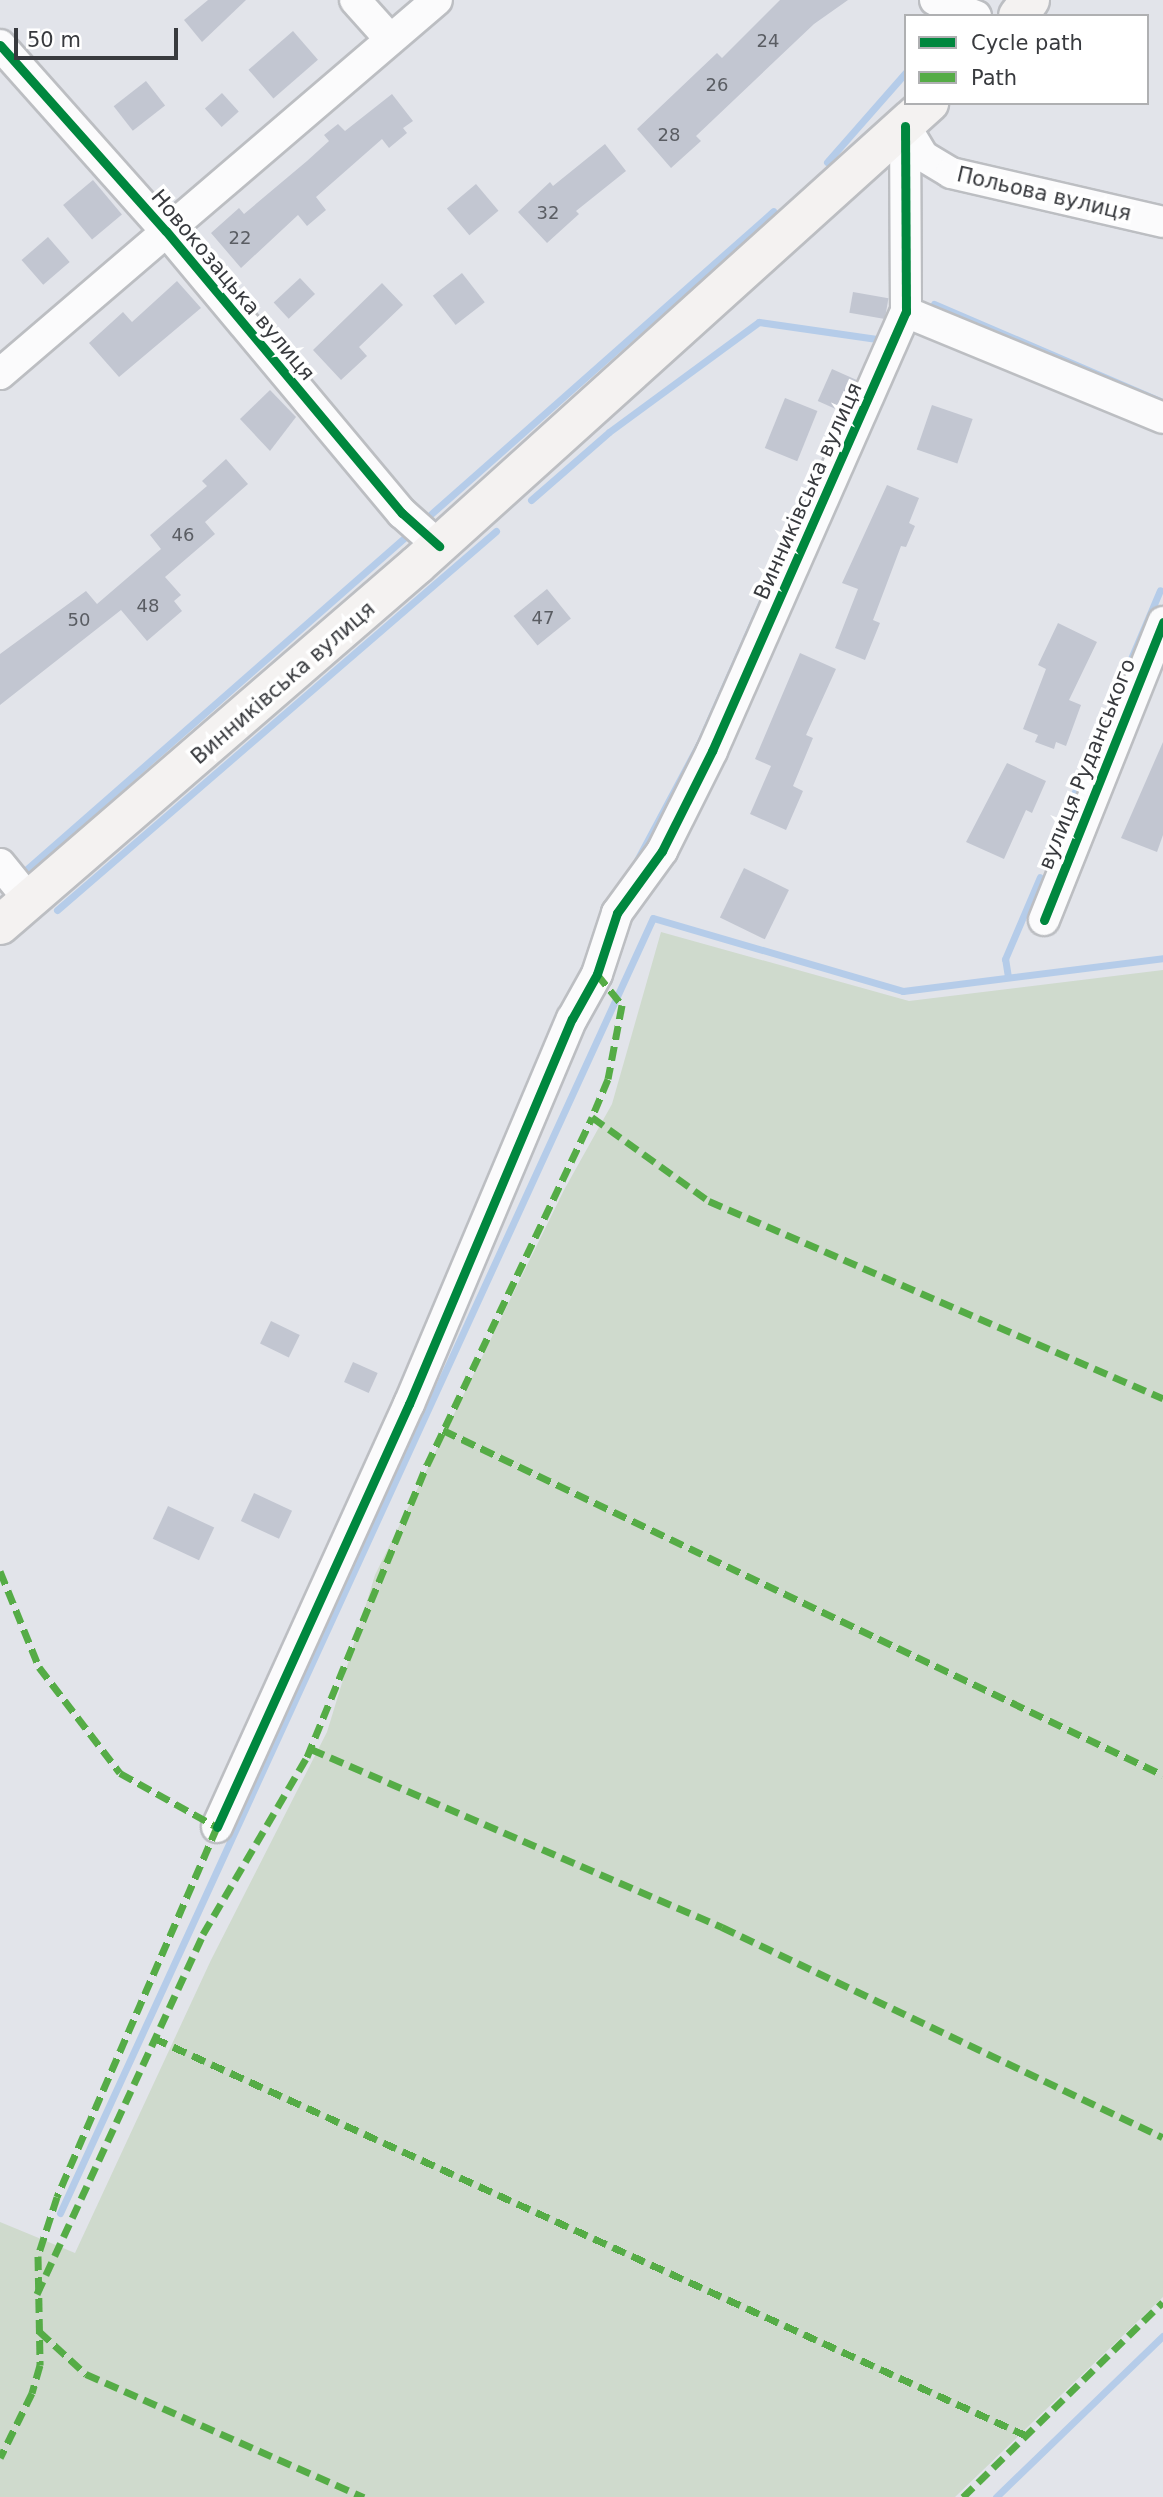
<!DOCTYPE html>
<html>
<head>
<meta charset="utf-8">
<style>
  body { margin:0 }
  #map { position:relative; width:1163px; height:2497px; overflow:hidden; background:#e2e4ea; font-family:"DejaVu Sans",sans-serif }
  div>[style] { position:absolute }
  .green>* { inset:0; background:#cfdacd }
  .stream>* { height:7px; margin:-3.5px; padding:0 3.5px; transform-origin:3.5px; border-radius:3.5px; background:#b5cce9 }
  .building>* { inset:0; background:#c2c6d1; transform-origin:0 0 }
  .roads { filter:drop-shadow(2px 0 #bcbec2) drop-shadow(-2px 0 #bcbec2) drop-shadow(0 2px #bcbec2) drop-shadow(0 -2px #bcbec2) }
  .minor>* { height:30px; margin:-15px; padding:0 15px; transform-origin:15px; border-radius:15px; background:#fbfbfc }
  .major>* { height:38px; margin:-19px; padding:0 19px; transform-origin:19px; border-radius:19px; background:#f4f2f1 }
  .quiet>* { height:7px; margin-top:-3.5px; transform-origin:0; background:repeating-linear-gradient(90deg,#55ac46 0 14px,transparent 0 21px) }
  .cycleway>* { height:9px; margin:-4.5px; padding:0 4.5px; transform-origin:4.5px; border-radius:4.5px; background:#00873e }
  span { translate:-50% -50%; white-space:nowrap; text-align:center; line-height:1.15; -webkit-text-stroke:7px #fff; paint-order:stroke }
  .number-label { font-size:18px; color:#5a5d63 }
  .number-label span { -webkit-text-stroke-width:0 }
  .street-label { font-size:21px; color:#383a3e }
  .legend { position:absolute; left:904px; top:14px; width:245px; height:91px; box-sizing:border-box; background:#fff; border:2px solid #afb0b2; margin:0; padding:9px 12px; list-style:none; font-size:21px; color:#383a3e }
  .legend li { display:flex; align-items:center; gap:14px; height:35px }
  .legend b { width:35px; border:2px solid #afb0b2 }
  .scale { position:absolute; left:14px; top:28px; width:164px; height:32px; box-sizing:border-box; border:4px solid #383a3e; border-top:0; padding-left:9px; font-size:21px; line-height:24px; white-space:nowrap; color:#383a3e; -webkit-text-stroke:5px #fff; paint-order:stroke }
</style>
</head>
<body>
<div id="map">
  <div class="green">
    <div style="clip-path:polygon(661px 932px,909px 1001px,1163px 970px,1163px 2297px,955px 2497px,0 2497px,0 2222px,75px 2253px,211px 1960px,327px 1732px,375px 1575px,564px 1190px,612px 1104px)"></div>
  </div>
  <div class="stream">
    <div style="left:827px;top:162px;width:120px;rotate:-48.7deg"></div>
    <div style="left:934px;top:304px;width:249px;rotate:23.2deg"></div>
    <div style="left:531px;top:500px;width:103px;rotate:-41.1deg"></div>
    <div style="left:609px;top:432px;width:186px;rotate:-36.3deg"></div>
    <div style="left:759px;top:322px;width:119px;rotate:8.2deg"></div>
    <div style="left:877px;top:339px;width:10px;rotate:101deg"></div>
    <div style="left:431px;top:514px;width:457px;rotate:-41.5deg"></div>
    <div style="left:1124px;top:675px;width:92px;rotate:-67deg"></div>
    <div style="left:1098px;top:738px;width:48px;rotate:-67.8deg"></div>
    <div style="left:1071px;top:801px;width:51px;rotate:-66.9deg"></div>
    <div style="left:1051px;top:849px;width:24px;rotate:-66deg"></div>
    <div style="left:634px;top:866px;width:138px;rotate:-62deg"></div>
    <div style="left:699px;top:744px;width:253px;rotate:-66.2deg"></div>
    <div style="left:27px;top:869px;width:502px;rotate:-41.28deg"></div>
    <div style="left:57px;top:910px;width:580px;rotate:-40.8deg"></div>
    <div style="left:1008px;top:977px;width:18px;rotate:-99deg"></div>
    <div style="left:1005px;top:959px;width:89px;rotate:-66.9deg"></div>
    <div style="left:60px;top:2213px;width:1424px;rotate:-65.4deg"></div>
    <div style="left:653px;top:918px;width:260px;rotate:16.3deg"></div>
    <div style="left:903px;top:991px;width:262px;rotate:-7.2deg"></div>
    <div style="left:996px;top:2497px;width:232px;rotate:-44deg"></div>
  </div>
  <div class="building">
    <div style="clip-path:polygon(208px 0,246px 0,202px 42px,184px 20px)"></div>
    <div style="clip-path:polygon(780px 0,848px 0,814px 24px,696px 136px,701px 141px,671px 168px,637px 129px,717px 53px,722px 58px)"></div>
    <div style="left:293px;top:31px;width:38px;height:59px;rotate:49deg"></div>
    <div style="left:146px;top:81px;width:31px;height:41px;rotate:52deg"></div>
    <div style="left:222px;top:93px;width:25px;height:23px;rotate:48deg"></div>
    <div style="clip-path:polygon(392px 94px,413px 121px,403px 128px,407px 133px,389px 148px,382px 139px,316px 197px,326px 210px,307px 226px,298px 215px,241px 268px,211px 233px,239px 208px,244px 214px,307px 161px,329px 141px,324px 135px,338px 124px,345px 131px)"></div>
    <div style="clip-path:polygon(605px 144px,626px 171px,576px 211px,579px 214px,547px 243px,518px 212px,550px 182px,553px 186px)"></div>
    <div style="left:93px;top:180px;width:45px;height:39px;rotate:50deg"></div>
    <div style="left:476px;top:184px;width:35px;height:38px;rotate:50deg"></div>
    <div style="left:48px;top:237px;width:33px;height:35px;rotate:49deg"></div>
    <div style="left:462px;top:273px;width:37px;height:37px;rotate:52deg"></div>
    <div style="left:300px;top:278px;width:22px;height:36px;rotate:47deg"></div>
    <div style="clip-path:polygon(177px 281px,201px 308px,119px 377px,89px 343px,123px 312px,132px 322px)"></div>
    <div style="clip-path:polygon(382px 283px,403px 305px,359px 347px,367px 356px,341px 380px,313px 350px)"></div>
    <div style="left:853px;top:292px;width:36px;height:21px;rotate:10deg"></div>
    <div style="left:832px;top:369px;width:27px;height:35px;rotate:24deg"></div>
    <div style="clip-path:polygon(270px 390px,296px 417px,270px 451px,240px 419px)"></div>
    <div style="left:785px;top:398px;width:35px;height:54px;rotate:22deg"></div>
    <div style="left:932px;top:405px;width:43px;height:47px;rotate:19deg"></div>
    <div style="clip-path:polygon(226px 459px,248px 484px,205px 522px,215px 534px,165px 577px,181px 595px,174px 601px,182px 611px,147px 641px,121px 610px,0 705px,0 654px,86px 591px,97px 604px,161px 549px,150px 535px,207px 486px,202px 481px)"></div>
    <div style="clip-path:polygon(887px 485px,919px 498px,909px 523px,915px 526px,906px 547px,901px 546px,873px 620px,880px 623px,865px 660px,835px 648px,858px 589px,842px 583px)"></div>
    <div style="left:547px;top:589px;width:38px;height:43px;rotate:51deg"></div>
    <div style="clip-path:polygon(1058px 623px,1097px 642px,1069px 700px,1081px 705px,1066px 746px,1056px 742px,1054px 749px,1035px 742px,1038px 735px,1023px 729px,1046px 669px,1038px 665px)"></div>
    <div style="clip-path:polygon(800px 653px,836px 669px,806px 735px,813px 738px,793px 786px,803px 791px,786px 830px,750px 814px,771px 766px,755px 759px)"></div>
    <div style="clip-path:polygon(1163px 742px,1163px 835px,1157px 852px,1121px 838px)"></div>
    <div style="clip-path:polygon(1007px 763px,1046px 781px,1032px 813px,1026px 810px,1004px 859px,966px 842px)"></div>
    <div style="left:744px;top:868px;width:50px;height:55px;rotate:26deg"></div>
    <div style="left:271px;top:1321px;width:32px;height:25px;rotate:26deg"></div>
    <div style="left:353px;top:1362px;width:27px;height:22px;rotate:24deg"></div>
    <div style="left:254px;top:1493px;width:42px;height:31px;rotate:25deg"></div>
    <div style="left:168px;top:1506px;width:51px;height:36px;rotate:25deg"></div>
  </div>
  <div class="roads">
    <div class="minor">
      <div style="left:355px;top:0;width:52px;rotate:48.1deg"></div>
      <div style="left:935px;top:0;width:44px;rotate:21.3deg"></div>
      <div style="left:0;top:45px;width:249px;rotate:48.3deg"></div>
      <div style="left:166px;top:231px;width:368px;rotate:50.1deg"></div>
      <div style="left:402px;top:513px;width:50px;rotate:41.7deg"></div>
      <div style="left:905px;top:126px;width:35px;rotate:59deg"></div>
      <div style="left:923px;top:156px;width:33px;rotate:31deg"></div>
      <div style="left:951px;top:173px;width:218px;rotate:13deg"></div>
      <div style="left:906px;top:312px;width:278px;rotate:22.4deg"></div>
      <div style="left:0;top:374px;width:575px;rotate:-40.56deg"></div>
      <div style="left:0;top:864px;width:48px;rotate:51deg"></div>
      <div style="left:1044px;top:920px;width:321px;rotate:-68.2deg"></div>
      <div style="left:217px;top:1827px;width:465px;rotate:-65.6deg"></div>
      <div style="left:409px;top:1404px;width:418px;rotate:-67.1deg"></div>
      <div style="left:572px;top:1019px;width:51px;rotate:-60.9deg"></div>
      <div style="left:597px;top:974px;width:64px;rotate:-71.8deg"></div>
      <div style="left:617px;top:913px;width:77px;rotate:-54deg"></div>
      <div style="left:662px;top:851px;width:112px;rotate:-63.4deg"></div>
      <div style="left:712px;top:751px;width:480px;rotate:-66.2deg"></div>
      <div style="left:906px;top:312px;width:186px;rotate:-90.3deg"></div>
    </div>
    <div class="major">
      <div style="left:1018px;top:16px;width:20px;rotate:-53deg"></div>
      <div style="left:0;top:925px;width:551px;rotate:-40.8deg"></div>
      <div style="left:417px;top:565px;width:690px;rotate:-42.06deg"></div>
    </div>
  </div>
  <div class="quiet">
    <div style="left:597px;top:974px;width:40px;rotate:51deg"></div>
    <div style="left:622px;top:1005px;width:75px;rotate:100.7deg"></div>
    <div style="left:608px;top:1079px;width:41px;rotate:112.8deg"></div>
    <div style="left:592px;top:1117px;width:144px;rotate:35.7deg"></div>
    <div style="left:709px;top:1201px;width:495px;rotate:23.5deg"></div>
    <div style="left:443px;top:1430px;width:798px;rotate:25.6deg"></div>
    <div style="left:0;top:1571px;width:104px;rotate:67.9deg"></div>
    <div style="left:39px;top:1667px;width:133px;rotate:52.6deg"></div>
    <div style="left:120px;top:1773px;width:111px;rotate:29.1deg"></div>
    <div style="left:217px;top:1827px;width:403px;rotate:113.4deg"></div>
    <div style="left:57px;top:2197px;width:62px;rotate:107.9deg"></div>
    <div style="left:38px;top:2256px;width:109px;rotate:88.9deg"></div>
    <div style="left:40px;top:2365px;width:29px;rotate:106deg"></div>
    <div style="left:32px;top:2393px;width:72px;rotate:116.2deg"></div>
    <div style="left:311px;top:1749px;width:448px;rotate:23.4deg"></div>
    <div style="left:722px;top:1927px;width:488px;rotate:25.5deg"></div>
    <div style="left:154px;top:2038px;width:957px;rotate:24.5deg"></div>
    <div style="left:37px;top:2294px;width:396px;rotate:-65.2deg"></div>
    <div style="left:203px;top:1934px;width:205px;rotate:-59.6deg"></div>
    <div style="left:307px;top:1757px;width:316px;rotate:-67.7deg"></div>
    <div style="left:427px;top:1465px;width:385px;rotate:-64.6deg"></div>
    <div style="left:39px;top:2331px;width:64px;rotate:42.5deg"></div>
    <div style="left:86px;top:2374px;width:304px;rotate:23.9deg"></div>
    <div style="left:963px;top:2497px;width:279px;rotate:-44.3deg"></div>
  </div>
  <div class="cycleway">
    <div style="left:0;top:45px;width:249px;rotate:48.3deg"></div>
    <div style="left:166px;top:231px;width:368px;rotate:50.1deg"></div>
    <div style="left:402px;top:513px;width:50px;rotate:41.7deg"></div>
    <div style="left:1044px;top:920px;width:321px;rotate:-68.2deg"></div>
    <div style="left:217px;top:1827px;width:465px;rotate:-65.6deg"></div>
    <div style="left:409px;top:1404px;width:418px;rotate:-67.1deg"></div>
    <div style="left:572px;top:1019px;width:51px;rotate:-60.9deg"></div>
    <div style="left:597px;top:974px;width:64px;rotate:-71.8deg"></div>
    <div style="left:617px;top:913px;width:77px;rotate:-54deg"></div>
    <div style="left:662px;top:851px;width:112px;rotate:-63.4deg"></div>
    <div style="left:712px;top:751px;width:480px;rotate:-66.2deg"></div>
    <div style="left:906px;top:312px;width:186px;rotate:-90.3deg"></div>
  </div>
  <div class="number-label">
    <span style="left:768px;top:41px">24</span>
    <span style="left:717px;top:85px">26</span>
    <span style="left:669px;top:135px">28</span>
    <span style="left:548px;top:213px">32</span>
    <span style="left:240px;top:238px">22</span>
    <span style="left:183px;top:535px">46</span>
    <span style="left:148px;top:606px">48</span>
    <span style="left:543px;top:618px">47</span>
    <span style="left:79px;top:620px">50</span>
  </div>
  <div class="street-label">
    <span style="left:1044px;top:194px;rotate:13deg">Польова вулиця</span>
    <span style="left:233px;top:285px;rotate:50deg">Новокозацька вулиця</span>
    <span style="left:808px;top:491px;rotate:-66deg">Винниківська вулиця</span>
    <span style="left:283px;top:683px;rotate:-41deg">Винниківська вулиця</span>
    <span style="left:1087px;top:764px;rotate:-68deg">вулиця Руданського</span>
  </div>
  <ul class="legend">
  <li><b style="height:9px;background:#00873e"></b>Cycle path</li>
  <li><b style="height:9px;background:#55ac46"></b>Path</li>
  </ul>
  <div class="scale">50 m</div>
</div>
</body>
</html>
